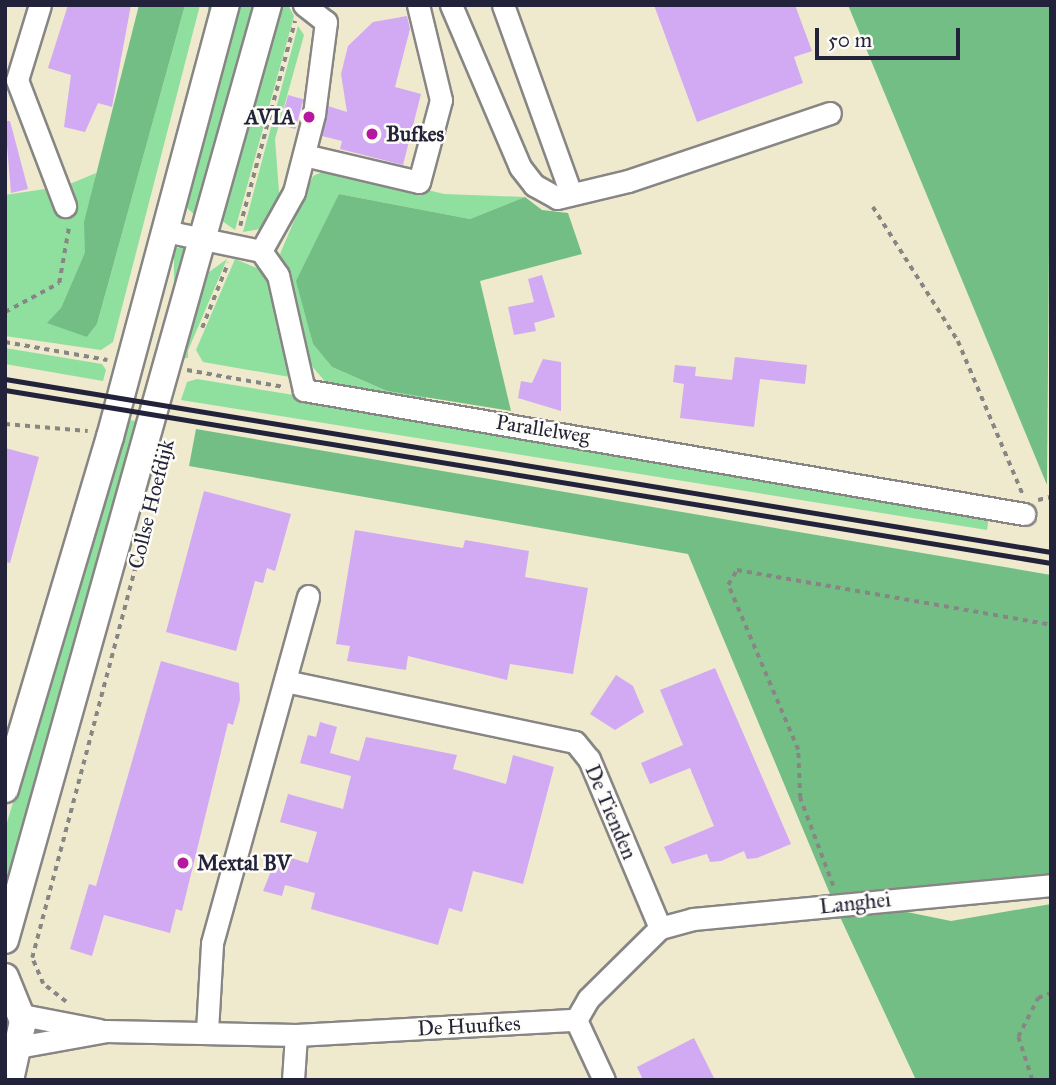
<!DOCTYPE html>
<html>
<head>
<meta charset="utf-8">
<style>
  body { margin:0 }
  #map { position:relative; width:1056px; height:1085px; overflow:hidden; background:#efe9ce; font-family:"IM FELL Great Primer",serif }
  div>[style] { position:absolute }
  .green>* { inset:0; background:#8fdf9e; transform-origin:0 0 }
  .forest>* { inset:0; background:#73be85 }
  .building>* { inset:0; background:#d2aaf3; transform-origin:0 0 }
  .path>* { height:3.5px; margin-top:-1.75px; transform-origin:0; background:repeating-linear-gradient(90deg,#888684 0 5px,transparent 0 10px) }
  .roads { filter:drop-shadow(2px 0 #888684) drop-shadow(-2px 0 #888684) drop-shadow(0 2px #888684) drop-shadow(0 -2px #888684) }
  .minor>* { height:21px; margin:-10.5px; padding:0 10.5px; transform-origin:10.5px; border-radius:10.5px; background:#fff }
  .major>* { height:26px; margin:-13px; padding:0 13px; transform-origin:13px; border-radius:13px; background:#fff }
  .rail>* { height:5px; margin:-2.5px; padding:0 2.5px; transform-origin:2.5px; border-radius:2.5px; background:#22223b }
  .dots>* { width:19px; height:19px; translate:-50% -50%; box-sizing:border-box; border:4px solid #fdfcf7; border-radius:50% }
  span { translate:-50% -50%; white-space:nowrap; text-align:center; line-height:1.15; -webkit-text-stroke:5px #fdfcf7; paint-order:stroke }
  .poi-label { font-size:21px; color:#22223b; font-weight:700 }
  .right { translate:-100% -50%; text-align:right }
  .left { translate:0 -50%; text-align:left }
  .street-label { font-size:21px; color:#22223b }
  .frame { position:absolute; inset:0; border:7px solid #22223b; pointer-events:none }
  .scale { position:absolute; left:815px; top:28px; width:145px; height:32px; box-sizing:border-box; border:4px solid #22223b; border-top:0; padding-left:9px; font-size:21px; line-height:24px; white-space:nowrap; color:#22223b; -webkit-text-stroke:5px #fdfcf7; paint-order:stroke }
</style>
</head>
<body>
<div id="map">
  <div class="green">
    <div style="clip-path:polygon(185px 5px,200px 5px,113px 342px,101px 350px,5px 336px,5px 195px,65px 186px,96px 173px,85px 252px,61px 308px,87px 337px,97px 324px)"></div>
    <div style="left:208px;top:5px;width:12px;height:217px"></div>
    <div style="clip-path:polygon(231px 5px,254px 5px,203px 222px,187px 208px)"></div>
    <div style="clip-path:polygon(277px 5px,288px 5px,294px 16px,235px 230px,218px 218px)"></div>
    <div style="clip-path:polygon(298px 26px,304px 35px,275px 139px,280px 205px,266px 228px,243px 232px)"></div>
    <div style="clip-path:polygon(333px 167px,444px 194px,525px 197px,470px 219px,339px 194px,304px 306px,313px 344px,332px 367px,387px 391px,426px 397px,424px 404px,328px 385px,305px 358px,280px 254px,313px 176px)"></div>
    <div style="left:174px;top:248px;width:14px;height:110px"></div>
    <div style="clip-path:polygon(227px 259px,184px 360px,177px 358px,209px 272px)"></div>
    <div style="clip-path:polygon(235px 259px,269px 273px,292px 362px,290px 377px,203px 362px,196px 350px)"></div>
    <div style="clip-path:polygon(5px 348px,102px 364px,106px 370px,103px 381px,5px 364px)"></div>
    <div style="clip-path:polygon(197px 379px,990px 510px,987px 530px,181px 400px,187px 382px)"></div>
    <div style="clip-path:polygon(129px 420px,141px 422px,5px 908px,5px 829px)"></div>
  </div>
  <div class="forest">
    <div style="clip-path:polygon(139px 5px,185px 5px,97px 324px,87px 337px,47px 323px,61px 308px,85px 252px,84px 222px)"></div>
    <div style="clip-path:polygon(848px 5px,1051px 5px,1047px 485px)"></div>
    <div style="clip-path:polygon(339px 194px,470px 219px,525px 197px,542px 210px,568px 213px,582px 254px,480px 281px,511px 411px,387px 391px,332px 367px,313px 344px,296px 281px)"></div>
    <div style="clip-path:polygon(196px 429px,1051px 575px,1051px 876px,830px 894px,688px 554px,189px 466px)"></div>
    <div style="clip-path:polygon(1051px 904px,1051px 1080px,916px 1080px,840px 917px,902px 911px,951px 921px)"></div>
  </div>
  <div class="building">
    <div style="clip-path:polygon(68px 5px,131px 5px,112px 107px,98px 103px,85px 132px,64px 127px,71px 75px,48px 68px)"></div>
    <div style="clip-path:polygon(654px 5px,795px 5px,812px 51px,794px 57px,803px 83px,697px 122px)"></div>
    <div style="clip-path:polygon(407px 16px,410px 29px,395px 87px,421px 94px,403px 165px,340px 149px,342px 141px,322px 136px,328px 106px,347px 112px,341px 74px,348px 46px,373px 22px)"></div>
    <div style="left:288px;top:95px;width:16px;height:31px;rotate:15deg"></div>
    <div style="clip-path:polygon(5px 121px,10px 121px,28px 189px,11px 193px)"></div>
    <div style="clip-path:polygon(542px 275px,555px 317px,534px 323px,536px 331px,514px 335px,508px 307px,534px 302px,528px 279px)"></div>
    <div style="clip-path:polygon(735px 357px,807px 365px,805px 384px,760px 379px,754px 427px,680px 418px,684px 384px,673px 382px,675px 365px,696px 367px,695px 376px,732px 380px)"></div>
    <div style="clip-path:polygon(543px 359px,561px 362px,561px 411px,518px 398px,521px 381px,532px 383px)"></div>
    <div style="clip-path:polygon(5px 448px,39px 457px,10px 563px,5px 562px)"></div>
    <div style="clip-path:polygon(204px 491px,291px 514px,275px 571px,267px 568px,263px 583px,255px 581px,236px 651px,166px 632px)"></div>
    <div style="clip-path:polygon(355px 530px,463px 548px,465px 540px,529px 551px,525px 577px,588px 588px,573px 674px,510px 664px,507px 680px,408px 656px,406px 670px,347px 661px,350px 646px,336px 644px)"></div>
    <div style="clip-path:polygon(161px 661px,239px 683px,240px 700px,233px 725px,228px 723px,182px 911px,176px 909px,170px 933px,104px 915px,92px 956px,70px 949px,89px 884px,96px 886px)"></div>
    <div style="clip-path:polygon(715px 668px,791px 844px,757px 858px,747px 859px,744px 851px,721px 861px,710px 862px,707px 854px,672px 864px,664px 847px,714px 826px,690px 768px,650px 784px,641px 763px,683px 745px,660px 690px)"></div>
    <div style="clip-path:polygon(616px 675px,633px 686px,644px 712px,615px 730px,590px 714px)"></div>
    <div style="clip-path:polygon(320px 722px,337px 727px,330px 753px,359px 761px,366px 737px,457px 755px,453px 769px,506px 784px,513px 755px,554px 767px,523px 884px,473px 871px,462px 912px,449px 908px,438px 945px,311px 909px,315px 893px,285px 885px,282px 896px,263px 891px,278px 854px,308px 863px,317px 832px,280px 822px,288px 794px,343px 809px,351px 776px,300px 763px,308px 735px,316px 737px)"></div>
    <div style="clip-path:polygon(694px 1038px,715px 1080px,643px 1080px,637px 1067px)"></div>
  </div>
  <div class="path">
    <div style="left:873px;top:207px;width:159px;rotate:57.6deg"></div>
    <div style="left:958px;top:341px;width:167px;rotate:67.1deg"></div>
    <div style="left:240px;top:226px;width:212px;rotate:-75deg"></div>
    <div style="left:5px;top:312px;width:61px;rotate:-28.2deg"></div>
    <div style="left:59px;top:283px;width:58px;rotate:-80deg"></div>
    <div style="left:202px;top:328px;width:70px;rotate:-68.2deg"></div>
    <div style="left:5px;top:342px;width:104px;rotate:10deg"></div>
    <div style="left:187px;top:370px;width:97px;rotate:10deg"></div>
    <div style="left:5px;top:424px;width:83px;rotate:4.8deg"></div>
    <div style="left:1038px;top:500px;width:13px;rotate:-13deg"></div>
    <div style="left:833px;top:886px;width:94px;rotate:-110.6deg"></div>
    <div style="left:800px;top:798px;width:48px;rotate:-92.4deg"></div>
    <div style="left:798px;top:750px;width:179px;rotate:-113deg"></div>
    <div style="left:728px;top:585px;width:17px;rotate:-59deg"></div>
    <div style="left:737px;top:570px;width:319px;rotate:9.9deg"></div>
    <div style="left:66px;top:1002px;width:29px;rotate:-142deg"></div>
    <div style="left:43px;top:984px;width:28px;rotate:-113deg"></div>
    <div style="left:32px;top:958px;width:411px;rotate:-75.2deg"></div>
    <div style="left:1032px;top:1080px;width:45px;rotate:-108deg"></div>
    <div style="left:1018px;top:1037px;width:44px;rotate:-62.9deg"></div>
    <div style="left:1038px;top:998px;width:14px;rotate:-21deg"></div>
  </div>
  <div class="roads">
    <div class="minor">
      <div style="left:451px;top:5px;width:176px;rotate:66.9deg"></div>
      <div style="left:520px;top:167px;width:23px;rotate:52deg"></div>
      <div style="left:534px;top:185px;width:26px;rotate:29deg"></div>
      <div style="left:557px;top:198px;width:73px;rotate:-13.5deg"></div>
      <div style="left:628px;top:181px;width:213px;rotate:-18.6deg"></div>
      <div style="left:503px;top:5px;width:201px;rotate:70.2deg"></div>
      <div style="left:17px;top:80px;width:135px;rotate:69.1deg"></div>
      <div style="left:17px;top:80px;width:78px;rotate:-73deg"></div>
      <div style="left:304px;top:155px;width:118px;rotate:13.2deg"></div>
      <div style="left:419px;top:182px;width:85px;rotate:-75deg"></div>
      <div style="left:441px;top:100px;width:98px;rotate:-103.6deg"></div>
      <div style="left:165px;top:231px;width:98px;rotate:11.8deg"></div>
      <div style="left:261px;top:251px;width:29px;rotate:55deg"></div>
      <div style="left:278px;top:275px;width:118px;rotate:77.3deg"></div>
      <div style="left:304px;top:390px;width:731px;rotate:9.77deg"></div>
      <div style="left:261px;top:251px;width:68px;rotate:-60.8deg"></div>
      <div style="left:294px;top:192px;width:81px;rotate:-75.6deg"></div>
      <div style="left:314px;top:114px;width:93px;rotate:-82.6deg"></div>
      <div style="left:326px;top:22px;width:28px;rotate:-142deg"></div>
      <div style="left:285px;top:681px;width:296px;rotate:11.9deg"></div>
      <div style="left:575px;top:742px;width:22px;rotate:51deg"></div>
      <div style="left:589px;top:759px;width:183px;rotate:67.2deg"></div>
      <div style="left:22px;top:1015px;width:79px;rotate:10.9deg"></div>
      <div style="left:576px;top:1020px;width:24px;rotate:-60deg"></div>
      <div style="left:588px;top:999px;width:101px;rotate:-44.6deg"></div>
      <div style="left:660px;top:928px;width:34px;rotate:-15deg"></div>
      <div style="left:693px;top:919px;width:360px;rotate:-5.4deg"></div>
      <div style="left:576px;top:1020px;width:66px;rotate:65deg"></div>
      <div style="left:207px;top:1031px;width:88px;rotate:-86.7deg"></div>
      <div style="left:212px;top:943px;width:360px;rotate:-74.5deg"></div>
      <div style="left:18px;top:1047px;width:89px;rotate:-10.3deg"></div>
      <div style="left:106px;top:1031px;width:190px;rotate:1.2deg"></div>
      <div style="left:296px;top:1035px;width:280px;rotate:-3.1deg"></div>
      <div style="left:293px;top:1080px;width:45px;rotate:-86.2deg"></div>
    </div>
    <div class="major">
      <div style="left:5px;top:789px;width:367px;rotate:-73.4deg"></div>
      <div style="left:110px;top:437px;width:447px;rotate:-75deg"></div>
      <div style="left:5px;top:940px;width:971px;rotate:-74.29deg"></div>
      <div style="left:5px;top:977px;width:48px;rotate:67.8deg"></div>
      <div style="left:23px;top:1021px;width:60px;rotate:102.4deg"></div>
    </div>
  </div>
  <div class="rail">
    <div style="left:5px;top:379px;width:1060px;rotate:9.39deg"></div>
    <div style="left:5px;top:390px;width:1060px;rotate:9.39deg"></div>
  </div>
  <div class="dots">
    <div style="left:309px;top:117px;background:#b5179e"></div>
    <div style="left:372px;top:134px;background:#b5179e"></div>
    <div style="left:183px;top:863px;background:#b5179e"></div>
  </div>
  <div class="poi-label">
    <span class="right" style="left:295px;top:117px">AVIA</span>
    <span class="left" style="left:386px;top:134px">Bufkes</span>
    <span class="left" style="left:197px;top:863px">Mextal BV</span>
  </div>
  <div class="street-label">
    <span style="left:543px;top:429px;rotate:9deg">Parallelweg</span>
    <span style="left:151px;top:504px;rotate:-76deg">Collse Hoefdijk</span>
    <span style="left:611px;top:812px;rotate:67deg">De Tienden</span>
    <span style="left:855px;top:903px;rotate:-6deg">Langhei</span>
    <span style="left:469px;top:1026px;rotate:-3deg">De Huufkes</span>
  </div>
  <div class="frame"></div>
  <div class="scale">50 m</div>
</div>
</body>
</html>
